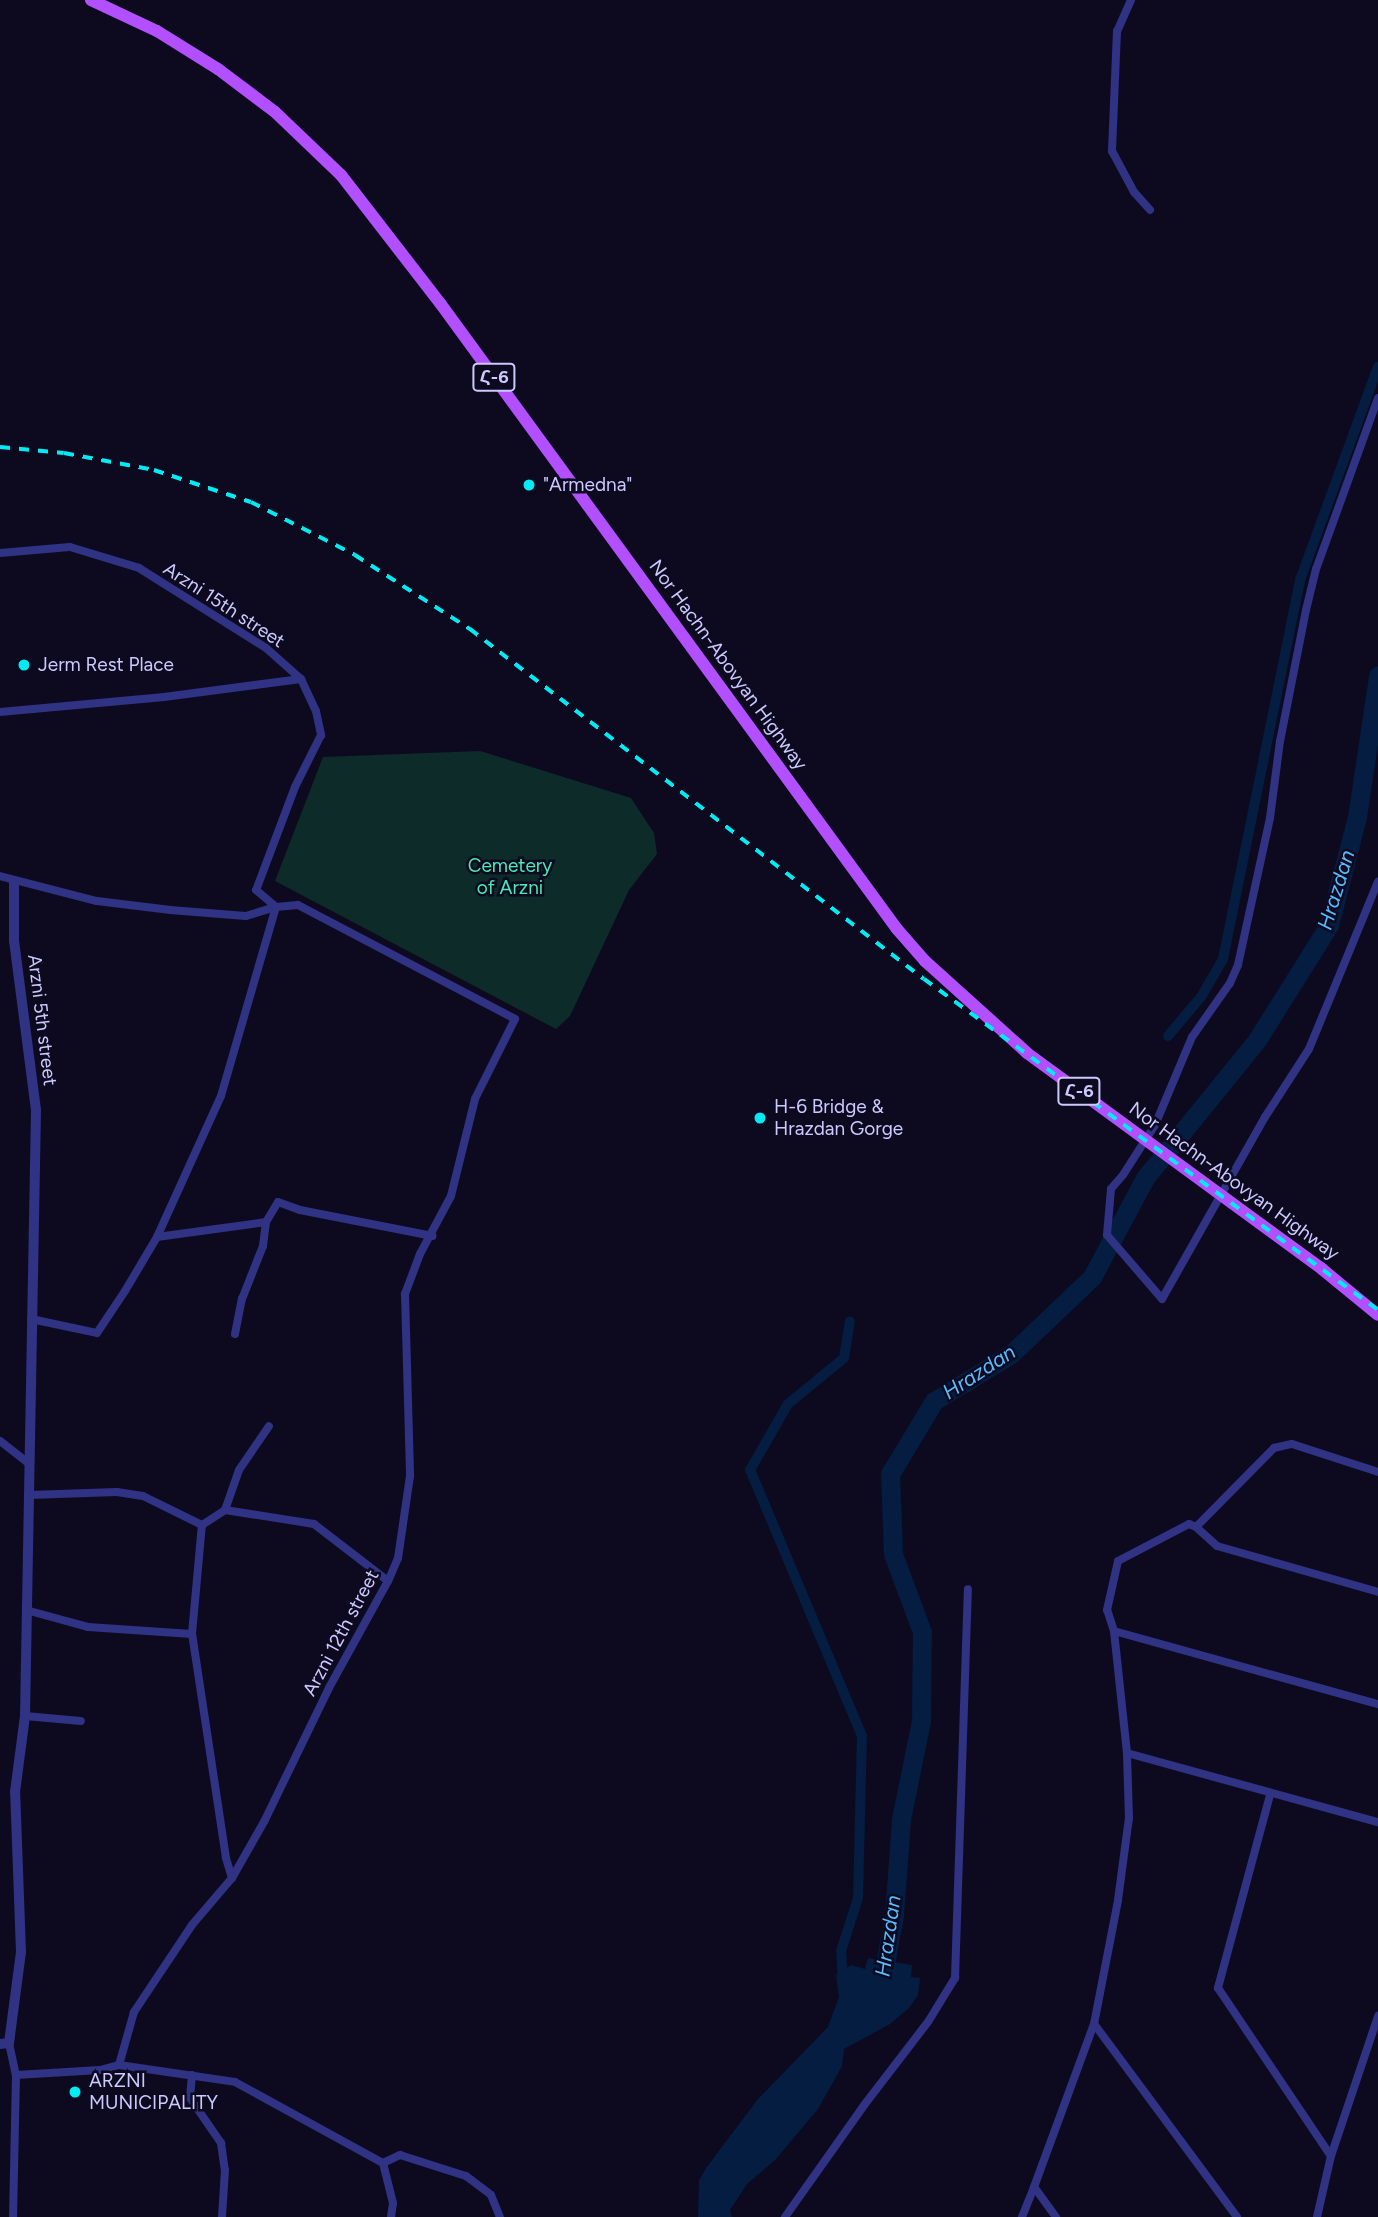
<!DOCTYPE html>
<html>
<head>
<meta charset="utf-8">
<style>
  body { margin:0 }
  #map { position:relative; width:1378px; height:2217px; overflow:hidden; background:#0d0a20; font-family:Figtree,"Noto Sans Armenian",sans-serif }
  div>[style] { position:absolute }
  .green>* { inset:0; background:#0d2b28 }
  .water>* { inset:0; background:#041d40 }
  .canal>* { height:10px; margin:-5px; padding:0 5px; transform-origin:5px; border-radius:5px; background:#041d40 }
  .river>* { height:19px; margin:-9.5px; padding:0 9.5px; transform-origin:9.5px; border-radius:9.5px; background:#041d40 }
  .minor>* { height:8px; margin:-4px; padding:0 4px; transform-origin:4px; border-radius:4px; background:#303284 }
  .tertiary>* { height:10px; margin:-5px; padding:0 5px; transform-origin:5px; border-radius:5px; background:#303284 }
  .primary>* { height:12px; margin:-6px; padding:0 6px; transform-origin:6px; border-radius:6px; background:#b250ff }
  .rail>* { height:3.5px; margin-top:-1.75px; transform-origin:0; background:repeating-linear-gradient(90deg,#00ecf4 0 10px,transparent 0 19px) }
  .dots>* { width:19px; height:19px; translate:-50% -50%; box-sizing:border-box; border:4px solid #0d0a20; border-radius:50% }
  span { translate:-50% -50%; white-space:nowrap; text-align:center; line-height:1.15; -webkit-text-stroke:5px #0d0a20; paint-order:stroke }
  .shield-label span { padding:2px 5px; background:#0d0a20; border:2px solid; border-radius:5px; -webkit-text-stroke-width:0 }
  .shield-label { font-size:18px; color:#ccc9ff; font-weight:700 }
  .poi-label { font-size:19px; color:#ccc9ff }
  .left { translate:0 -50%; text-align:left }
  .street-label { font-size:19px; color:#ccc9ff }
  .park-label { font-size:19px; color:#49ebb8 }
  .water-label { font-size:21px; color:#57bcff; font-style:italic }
</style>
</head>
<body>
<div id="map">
  <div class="green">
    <div style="clip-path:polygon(480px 751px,631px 798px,654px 833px,657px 854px,629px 890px,570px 1016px,556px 1029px,275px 881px,323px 757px)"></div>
  </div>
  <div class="water">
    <div style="clip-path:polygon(868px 1958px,912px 1965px,911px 1977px,920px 1978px,918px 1995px,909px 2008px,890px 2024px,844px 2049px,842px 2066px,818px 2109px,775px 2160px,747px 2184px,730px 2210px,732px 2217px,698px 2217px,699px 2181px,706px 2168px,758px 2099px,828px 2027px,839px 1997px,836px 1975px,851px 1965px,865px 1969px)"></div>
  </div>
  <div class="canal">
    <div style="left:1168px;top:1036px;width:51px;rotate:-49.8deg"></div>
    <div style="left:1201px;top:997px;width:44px;rotate:-59.9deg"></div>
    <div style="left:1223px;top:959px;width:387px;rotate:-78.5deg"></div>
    <div style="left:1300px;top:580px;width:227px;rotate:-69.9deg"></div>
    <div style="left:843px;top:1985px;width:34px;rotate:-93deg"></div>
    <div style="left:841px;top:1951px;width:56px;rotate:-72.2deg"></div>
    <div style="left:858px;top:1898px;width:162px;rotate:-88.6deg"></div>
    <div style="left:862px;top:1736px;width:289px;rotate:-112.8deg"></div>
    <div style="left:750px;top:1470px;width:76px;rotate:-60.1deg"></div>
    <div style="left:788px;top:1404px;width:72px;rotate:-39.4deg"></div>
    <div style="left:844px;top:1358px;width:37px;rotate:-81deg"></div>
  </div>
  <div class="river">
    <div style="left:881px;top:1986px;width:72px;rotate:-79.6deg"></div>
    <div style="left:894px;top:1915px;width:96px;rotate:-85.8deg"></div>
    <div style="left:901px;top:1819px;width:100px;rotate:-78.5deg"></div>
    <div style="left:921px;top:1721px;width:89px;rotate:-89.4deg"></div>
    <div style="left:922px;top:1632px;width:83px;rotate:-110.4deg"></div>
    <div style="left:893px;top:1554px;width:80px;rotate:-92.1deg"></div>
    <div style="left:890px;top:1474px;width:85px;rotate:-58.9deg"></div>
    <div style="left:934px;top:1401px;width:90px;rotate:-31.4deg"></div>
    <div style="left:1011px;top:1354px;width:112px;rotate:-43.5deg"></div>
    <div style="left:1092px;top:1277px;width:112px;rotate:-61.8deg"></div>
    <div style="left:1145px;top:1178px;width:178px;rotate:-50.9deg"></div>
    <div style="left:1257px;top:1040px;width:136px;rotate:-57.9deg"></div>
    <div style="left:1329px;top:925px;width:112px;rotate:-75.5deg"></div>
    <div style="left:1357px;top:817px;width:143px;rotate:-81.5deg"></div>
  </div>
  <div class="minor">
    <div style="left:1131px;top:0;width:34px;rotate:114deg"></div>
    <div style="left:1117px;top:31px;width:120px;rotate:92.4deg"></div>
    <div style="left:1112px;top:151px;width:47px;rotate:61.8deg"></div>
    <div style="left:1134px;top:192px;width:24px;rotate:48deg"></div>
    <div style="left:1378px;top:398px;width:182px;rotate:109.9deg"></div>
    <div style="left:1316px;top:569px;width:42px;rotate:103.7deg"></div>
    <div style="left:1306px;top:610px;width:134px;rotate:101.2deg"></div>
    <div style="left:1280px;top:741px;width:78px;rotate:97.4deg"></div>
    <div style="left:1270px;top:818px;width:150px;rotate:102.3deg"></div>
    <div style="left:1238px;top:965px;width:20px;rotate:114deg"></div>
    <div style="left:1230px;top:983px;width:66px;rotate:125.1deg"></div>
    <div style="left:1192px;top:1037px;width:95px;rotate:112.8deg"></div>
    <div style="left:1155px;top:1125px;width:59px;rotate:122.6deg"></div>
    <div style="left:1123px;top:1175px;width:18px;rotate:131deg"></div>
    <div style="left:1111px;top:1189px;width:46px;rotate:95deg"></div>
    <div style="left:1107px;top:1235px;width:84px;rotate:49.3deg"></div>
    <div style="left:1162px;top:1299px;width:209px;rotate:-60.5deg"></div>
    <div style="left:1265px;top:1117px;width:81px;rotate:-57.1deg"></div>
    <div style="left:1309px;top:1049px;width:181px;rotate:-67.6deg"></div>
    <div style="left:0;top:553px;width:70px;rotate:-4.9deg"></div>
    <div style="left:70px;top:547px;width:72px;rotate:16.9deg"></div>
    <div style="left:139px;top:568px;width:150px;rotate:32.2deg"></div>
    <div style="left:266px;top:648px;width:47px;rotate:41.5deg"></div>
    <div style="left:301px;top:679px;width:35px;rotate:65deg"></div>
    <div style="left:316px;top:711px;width:25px;rotate:78deg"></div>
    <div style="left:321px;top:735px;width:58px;rotate:116.6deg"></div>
    <div style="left:295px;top:787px;width:110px;rotate:110.7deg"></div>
    <div style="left:256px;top:890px;width:26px;rotate:40deg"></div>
    <div style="left:0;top:712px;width:165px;rotate:-5.2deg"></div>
    <div style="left:164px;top:697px;width:138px;rotate:-7.5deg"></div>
    <div style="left:0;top:876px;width:100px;rotate:14.5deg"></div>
    <div style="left:97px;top:901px;width:74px;rotate:7deg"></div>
    <div style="left:170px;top:910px;width:76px;rotate:4.5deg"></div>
    <div style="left:246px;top:916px;width:31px;rotate:-17deg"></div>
    <div style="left:276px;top:907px;width:22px;rotate:-5deg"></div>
    <div style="left:298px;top:905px;width:245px;rotate:27.7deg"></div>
    <div style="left:515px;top:1019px;width:89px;rotate:116.6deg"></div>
    <div style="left:475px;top:1099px;width:100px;rotate:103.9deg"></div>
    <div style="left:451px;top:1196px;width:66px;rotate:118.1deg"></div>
    <div style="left:420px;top:1254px;width:43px;rotate:110.6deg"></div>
    <div style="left:405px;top:1294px;width:182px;rotate:88.4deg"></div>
    <div style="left:410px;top:1476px;width:83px;rotate:98.3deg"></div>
    <div style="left:398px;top:1558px;width:25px;rotate:113deg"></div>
    <div style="left:388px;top:1581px;width:122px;rotate:118.9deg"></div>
    <div style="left:329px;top:1688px;width:147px;rotate:115.9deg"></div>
    <div style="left:265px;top:1820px;width:67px;rotate:119.6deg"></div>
    <div style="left:232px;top:1878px;width:62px;rotate:130.4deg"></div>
    <div style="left:192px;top:1925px;width:105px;rotate:123.7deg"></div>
    <div style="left:134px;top:2012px;width:55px;rotate:105.8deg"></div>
    <div style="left:157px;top:1237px;width:110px;rotate:-7.8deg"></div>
    <div style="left:266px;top:1222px;width:23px;rotate:-59deg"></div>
    <div style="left:278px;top:1202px;width:23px;rotate:20deg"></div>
    <div style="left:300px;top:1210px;width:135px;rotate:11.1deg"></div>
    <div style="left:31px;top:1319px;width:67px;rotate:12deg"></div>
    <div style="left:97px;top:1333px;width:50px;rotate:-56.3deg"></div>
    <div style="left:125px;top:1291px;width:63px;rotate:-59.3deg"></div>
    <div style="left:157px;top:1237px;width:155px;rotate:-65.6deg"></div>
    <div style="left:221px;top:1096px;width:197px;rotate:-73.8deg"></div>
    <div style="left:235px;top:1334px;width:36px;rotate:-79deg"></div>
    <div style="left:242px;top:1299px;width:57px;rotate:-68.4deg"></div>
    <div style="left:263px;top:1246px;width:24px;rotate:-83deg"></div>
    <div style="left:0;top:1441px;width:36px;rotate:38deg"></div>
    <div style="left:29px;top:1495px;width:88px;rotate:-2deg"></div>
    <div style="left:117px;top:1492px;width:26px;rotate:9deg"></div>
    <div style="left:143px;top:1496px;width:66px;rotate:26.2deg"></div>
    <div style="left:225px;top:1510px;width:42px;rotate:-70.7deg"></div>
    <div style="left:239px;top:1470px;width:53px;rotate:-55.7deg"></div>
    <div style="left:1196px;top:1527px;width:28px;rotate:42deg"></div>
    <div style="left:1217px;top:1546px;width:167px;rotate:15.9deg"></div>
    <div style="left:26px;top:1610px;width:64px;rotate:15.3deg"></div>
    <div style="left:88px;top:1627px;width:104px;rotate:3.9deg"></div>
    <div style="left:1114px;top:1631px;width:22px;rotate:-108deg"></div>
    <div style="left:1107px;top:1610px;width:50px;rotate:-77.3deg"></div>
    <div style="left:1118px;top:1561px;width:80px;rotate:-27.5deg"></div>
    <div style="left:1189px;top:1524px;width:8px;rotate:23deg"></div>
    <div style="left:1196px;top:1527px;width:111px;rotate:-45.4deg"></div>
    <div style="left:1274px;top:1448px;width:18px;rotate:-13deg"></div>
    <div style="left:1292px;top:1444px;width:90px;rotate:18deg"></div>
    <div style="left:25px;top:1716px;width:56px;rotate:5.1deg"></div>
    <div style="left:1127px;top:1753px;width:260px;rotate:15.4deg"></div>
    <div style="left:1270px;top:1795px;width:200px;rotate:105.1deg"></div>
    <div style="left:1218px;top:1988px;width:202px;rotate:56.1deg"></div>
    <div style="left:232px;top:1878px;width:21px;rotate:-107deg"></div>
    <div style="left:226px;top:1858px;width:227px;rotate:-98.6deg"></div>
    <div style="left:192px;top:1634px;width:109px;rotate:-84.8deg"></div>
    <div style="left:202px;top:1525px;width:27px;rotate:-33deg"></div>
    <div style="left:225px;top:1510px;width:90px;rotate:8.9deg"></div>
    <div style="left:314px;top:1524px;width:93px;rotate:37.6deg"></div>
    <div style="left:9px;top:2043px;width:33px;rotate:78deg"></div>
    <div style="left:16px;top:2075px;width:142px;rotate:91.2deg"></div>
    <div style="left:16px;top:2075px;width:84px;rotate:-3.4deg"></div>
    <div style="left:100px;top:2070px;width:20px;rotate:-15deg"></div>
    <div style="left:119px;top:2065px;width:117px;rotate:8.3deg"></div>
    <div style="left:235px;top:2082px;width:169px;rotate:28.7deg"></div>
    <div style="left:383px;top:2163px;width:41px;rotate:76deg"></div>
    <div style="left:393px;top:2203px;width:14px;rotate:98deg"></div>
    <div style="left:192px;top:2075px;width:23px;rotate:95deg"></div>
    <div style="left:190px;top:2098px;width:55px;rotate:55.4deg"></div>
    <div style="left:221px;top:2143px;width:27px;rotate:82deg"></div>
    <div style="left:225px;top:2170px;width:47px;rotate:93.7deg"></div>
    <div style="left:383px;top:2163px;width:19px;rotate:-25deg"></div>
    <div style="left:400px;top:2155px;width:69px;rotate:17.7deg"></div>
    <div style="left:466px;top:2176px;width:31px;rotate:37deg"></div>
    <div style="left:491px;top:2195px;width:24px;rotate:68deg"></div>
    <div style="left:785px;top:2217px;width:138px;rotate:-54.7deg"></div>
    <div style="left:865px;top:2104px;width:103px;rotate:-52.5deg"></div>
    <div style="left:928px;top:2022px;width:52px;rotate:-58.5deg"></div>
    <div style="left:955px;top:1978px;width:389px;rotate:-88.1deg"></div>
    <div style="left:1022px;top:2217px;width:32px;rotate:-68deg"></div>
    <div style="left:1056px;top:2217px;width:37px;rotate:-126deg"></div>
    <div style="left:1034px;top:2187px;width:174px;rotate:-69.8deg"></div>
    <div style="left:1237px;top:2217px;width:240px;rotate:-126.5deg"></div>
    <div style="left:1094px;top:2024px;width:126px;rotate:-79deg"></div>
    <div style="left:1118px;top:1900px;width:83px;rotate:-82.4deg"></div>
    <div style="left:1129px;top:1818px;width:65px;rotate:-91.8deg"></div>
    <div style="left:1127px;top:1753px;width:123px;rotate:-96.1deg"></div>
    <div style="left:1114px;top:1631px;width:274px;rotate:15.5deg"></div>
    <div style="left:1317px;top:2217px;width:63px;rotate:-77.1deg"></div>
    <div style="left:1331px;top:2156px;width:148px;rotate:-71.4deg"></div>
  </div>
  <div class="tertiary">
    <div style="left:0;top:2044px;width:9px;rotate:-6deg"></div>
    <div style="left:9px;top:2043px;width:92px;rotate:-82.5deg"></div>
    <div style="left:21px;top:1952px;width:160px;rotate:-92.1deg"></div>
    <div style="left:15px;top:1792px;width:77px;rotate:-82.5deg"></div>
    <div style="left:25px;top:1716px;width:606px;rotate:-88.96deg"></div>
    <div style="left:36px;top:1110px;width:170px;rotate:-97.4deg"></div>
    <div style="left:14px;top:941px;width:60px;rotate:-90deg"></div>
  </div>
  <div class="primary">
    <div style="left:91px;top:0;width:73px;rotate:25.2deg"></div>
    <div style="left:157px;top:31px;width:72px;rotate:31.9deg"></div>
    <div style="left:218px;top:69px;width:71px;rotate:37deg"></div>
    <div style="left:275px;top:112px;width:91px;rotate:43.7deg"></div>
    <div style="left:341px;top:175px;width:162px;rotate:52.3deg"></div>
    <div style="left:440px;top:303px;width:775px;rotate:53.87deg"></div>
    <div style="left:897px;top:929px;width:43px;rotate:48.8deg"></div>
    <div style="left:925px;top:961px;width:137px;rotate:42deg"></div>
    <div style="left:1027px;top:1053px;width:366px;rotate:36.2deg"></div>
    <div style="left:1322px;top:1269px;width:72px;rotate:39.4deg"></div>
  </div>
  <div class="rail">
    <div style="left:0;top:447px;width:64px;rotate:5.4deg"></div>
    <div style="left:64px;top:453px;width:92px;rotate:10.7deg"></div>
    <div style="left:154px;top:470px;width:102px;rotate:18.3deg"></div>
    <div style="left:251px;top:502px;width:117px;rotate:27deg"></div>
    <div style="left:355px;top:555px;width:137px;rotate:32.8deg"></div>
    <div style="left:470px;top:629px;width:573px;rotate:37.63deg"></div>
    <div style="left:924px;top:979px;width:562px;rotate:36.09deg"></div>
  </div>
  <div class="dots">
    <div style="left:529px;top:485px;background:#00ecf4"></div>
    <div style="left:24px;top:665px;background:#00ecf4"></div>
    <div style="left:760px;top:1118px;background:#00ecf4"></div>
    <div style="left:75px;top:2092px;background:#00ecf4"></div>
  </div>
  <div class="shield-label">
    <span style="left:494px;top:377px">Հ-6</span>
    <span style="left:1079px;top:1091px">Հ-6</span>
  </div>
  <div class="poi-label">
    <span class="left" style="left:543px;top:485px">"Armedna"</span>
    <span class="left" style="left:38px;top:665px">Jerm Rest Place</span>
    <span class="left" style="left:774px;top:1118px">H-6 Bridge &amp;<br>Hrazdan Gorge</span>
    <span class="left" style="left:89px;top:2092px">ARZNI<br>MUNICIPALITY</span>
  </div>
  <div class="street-label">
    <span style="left:224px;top:605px;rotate:33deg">Arzni 15th street</span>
    <span style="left:728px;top:665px;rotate:54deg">Nor Hachn-Abovyan Highway</span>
    <span style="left:42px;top:1020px;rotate:83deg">Arzni 5th street</span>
    <span style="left:1234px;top:1181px;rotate:36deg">Nor Hachn-Abovyan Highway</span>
    <span style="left:341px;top:1633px;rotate:-62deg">Arzni 12th street</span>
  </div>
  <div class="park-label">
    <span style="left:510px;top:877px">Cemetery<br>of Arzni</span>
  </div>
  <div class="water-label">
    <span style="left:1336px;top:890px;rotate:-73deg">Hrazdan</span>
    <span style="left:979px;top:1372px;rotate:-33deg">Hrazdan</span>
    <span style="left:888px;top:1936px;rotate:-82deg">Hrazdan</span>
  </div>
</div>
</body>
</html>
